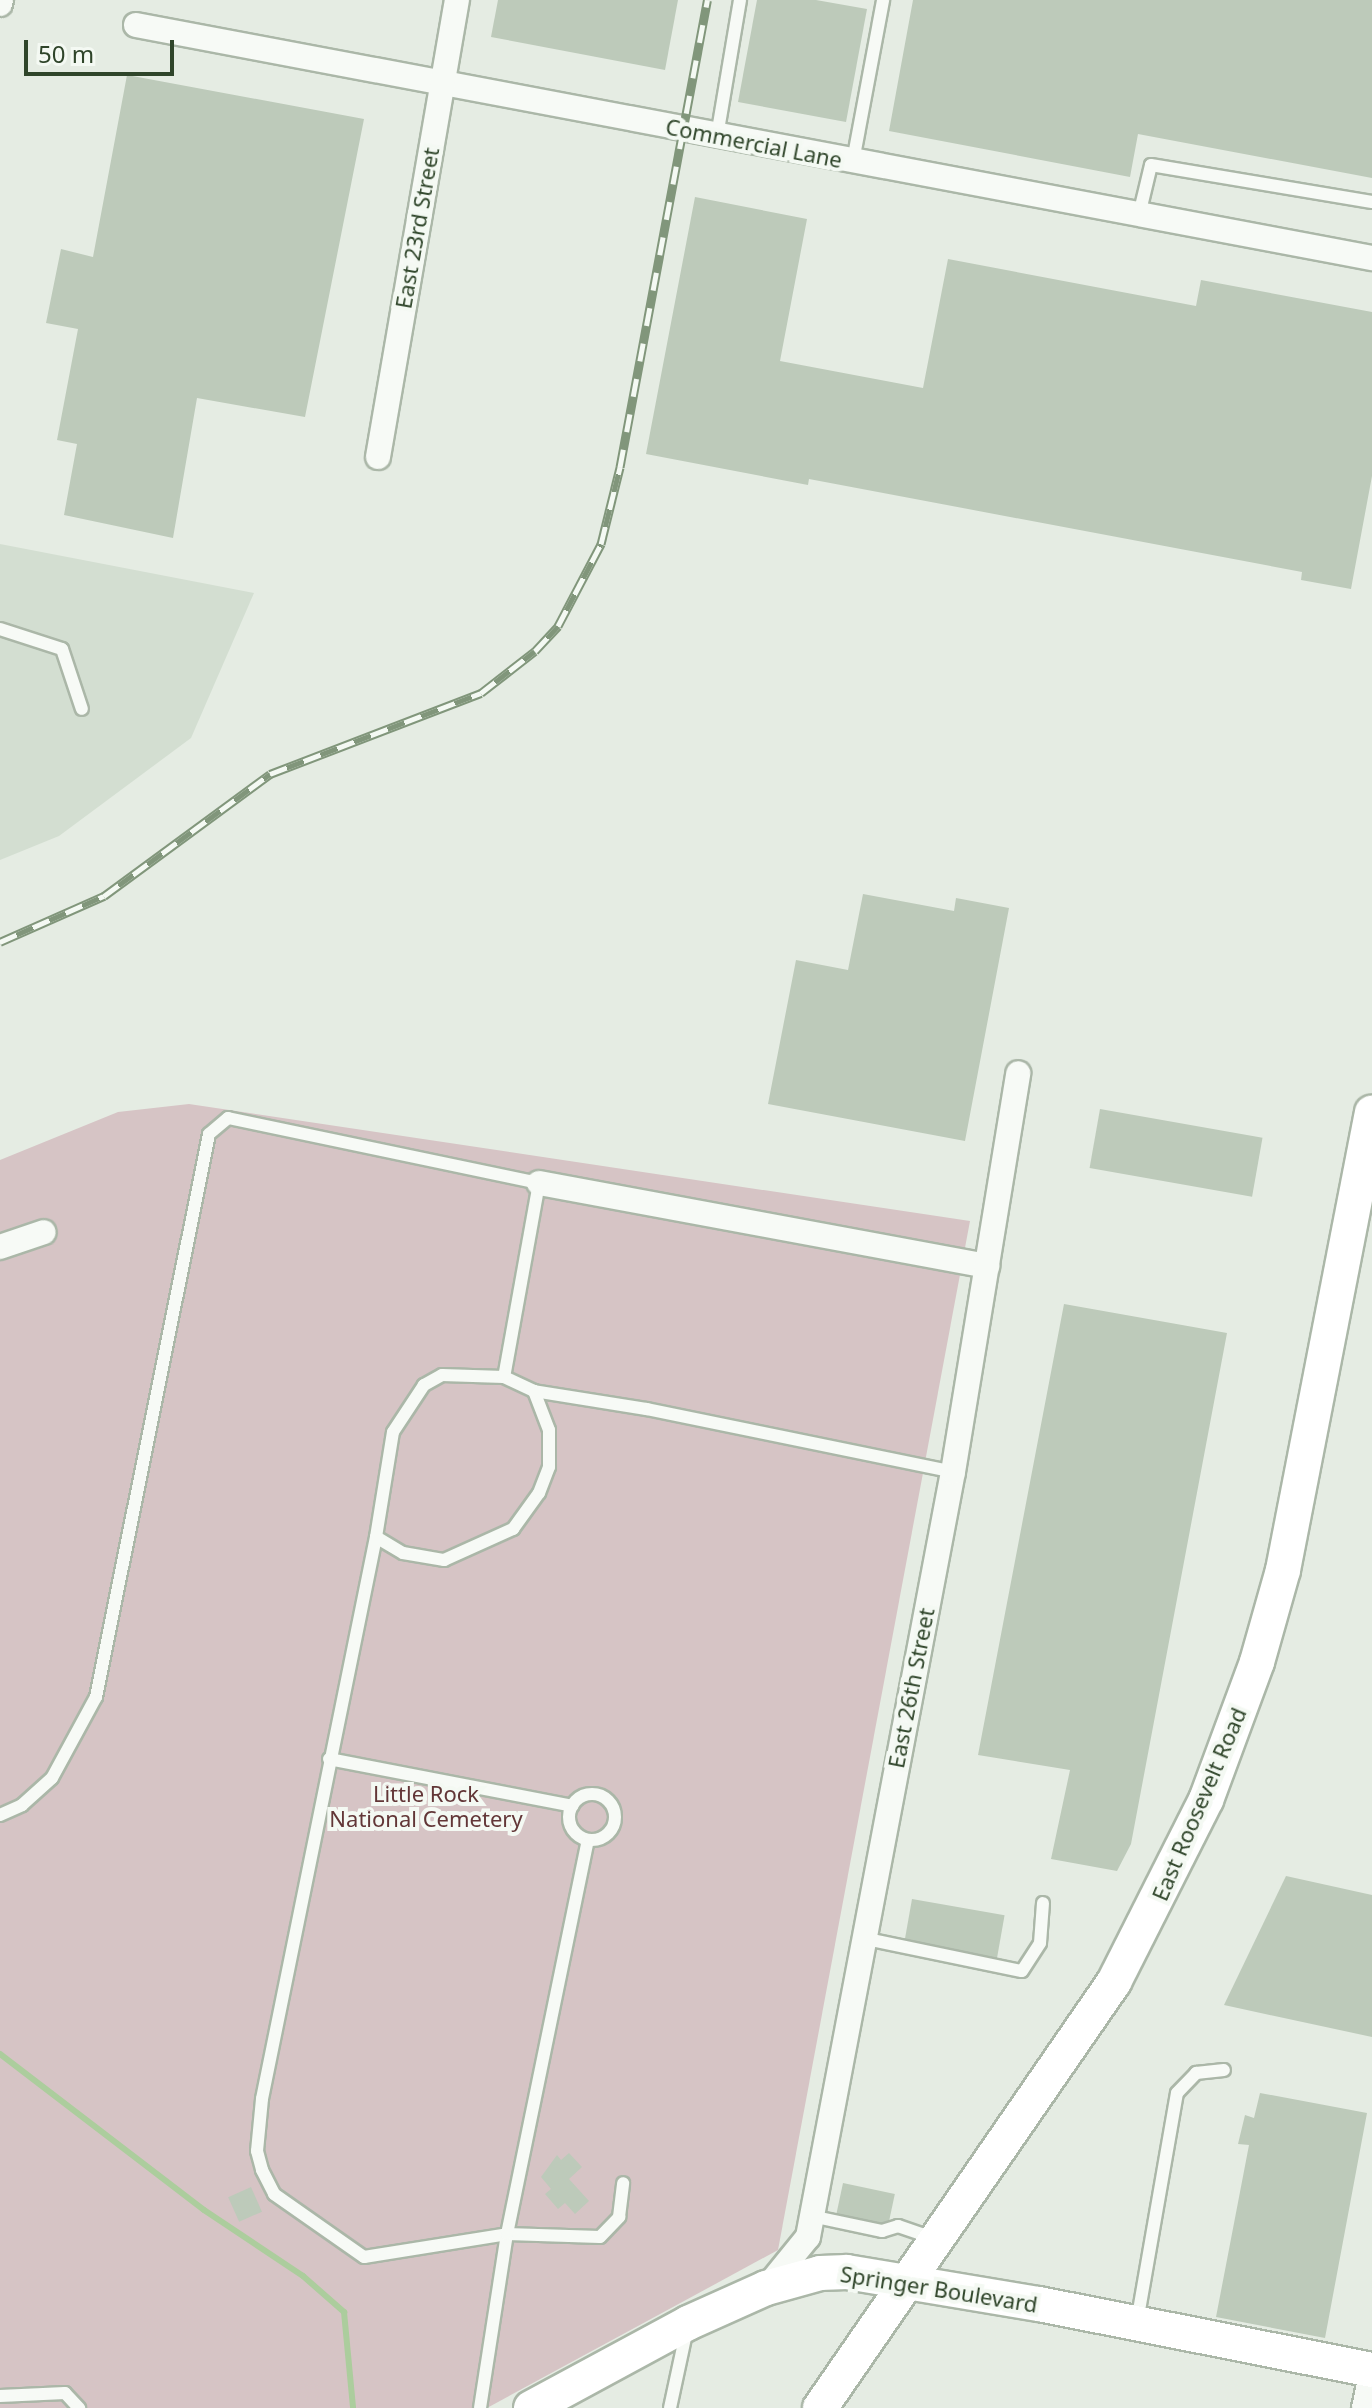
<!DOCTYPE html>
<html>
<head>
<meta charset="utf-8">
<style>
  body { margin:0 }
  #map { position:relative; width:1372px; height:2408px; overflow:hidden; background:#e5ece3; font-family:"Noto Sans",sans-serif }
  div>[style] { position:absolute }
  .built>* { inset:0; background:#d3ded1 }
  .green>* { inset:0; background:#d6c4c5 }
  .stream>* { height:6px; margin:-3px; padding:0 3px; transform-origin:3px; border-radius:3px; background:#accd9d }
  .building>* { inset:0; background:#bdcaba; transform-origin:0 0 }
  .roads { filter:drop-shadow(2px 0 #abb7a8) drop-shadow(-2px 0 #abb7a8) drop-shadow(0 2px #abb7a8) drop-shadow(0 -2px #abb7a8) }
  .service>* { height:12px; margin:-6px; padding:0 6px; transform-origin:6px; border-radius:6px; background:#f7faf6 }
  .service>.ring { margin:-6px; padding:0; box-sizing:content-box; background:none; border:12px solid #f7faf6; border-radius:50% }
  .minor>* { height:24px; margin:-12px; padding:0 12px; transform-origin:12px; border-radius:12px; background:#f7faf6 }
  .secondary>* { height:34px; margin:-17px; padding:0 17px; transform-origin:17px; border-radius:17px; background:#fff }
  .rail>* { height:9px; margin-top:-4.5px; transform-origin:0; background:repeating-linear-gradient(90deg,#f4f9f3 0 18px,#81967b 0 36px); box-sizing:border-box; border-block:2px solid #81967b }
  span { translate:-50% -50%; white-space:nowrap; text-align:center; line-height:1.15; -webkit-text-stroke:8px #f4f9f3; paint-order:stroke }
  .street-label { font-size:22px; color:#2f452a }
  .park-label { font-size:22px; color:#623637 }
  .scale { position:absolute; left:24px; top:40px; width:150px; height:36px; box-sizing:border-box; border:4px solid #2f452a; border-top:0; padding-left:10px; font-size:24px; line-height:28px; white-space:nowrap; color:#2f452a; -webkit-text-stroke:6px #f4f9f3; paint-order:stroke }
</style>
</head>
<body>
<div id="map">
  <div class="built">
    <div style="clip-path:polygon(0 544px,254px 593px,191px 738px,59px 836px,0 860px)"></div>
  </div>
  <div class="green">
    <div style="clip-path:polygon(189px 1104px,970px 1221px,778px 2250px,487px 2408px,0 2408px,0 1160px,118px 1112px)"></div>
  </div>
  <div class="stream">
    <div style="left:0;top:2054px;width:257px;rotate:37.4deg"></div>
    <div style="left:204px;top:2210px;width:119px;rotate:33.7deg"></div>
    <div style="left:303px;top:2276px;width:55px;rotate:41.3deg"></div>
    <div style="left:344px;top:2312px;width:96px;rotate:84.6deg"></div>
  </div>
  <div class="building">
    <div style="clip-path:polygon(498px 0,678px 0,665px 70px,491px 37px)"></div>
    <div style="clip-path:polygon(757px 0,816px 0,867px 9px,846px 122px,738px 102px)"></div>
    <div style="clip-path:polygon(913px 0,1372px 0,1372px 178px,1138px 134px,1130px 177px,889px 131px)"></div>
    <div style="clip-path:polygon(127px 75px,364px 119px,305px 417px,197px 398px,173px 538px,64px 515px,77px 444px,57px 440px,78px 329px,46px 323px,61px 249px,93px 257px)"></div>
    <div style="clip-path:polygon(695px 197px,807px 219px,780px 361px,923px 388px,948px 259px,1196px 306px,1201px 280px,1372px 312px,1372px 476px,1351px 589px,1301px 580px,1302px 572px,809px 479px,808px 485px,646px 454px)"></div>
    <div style="clip-path:polygon(863px 894px,954px 911px,956px 898px,1009px 908px,965px 1141px,768px 1104px,796px 960px,848px 970px)"></div>
    <div style="left:1100px;top:1109px;width:165px;height:60px;rotate:10deg"></div>
    <div style="clip-path:polygon(1064px 1304px,1227px 1333px,1131px 1844px,1117px 1871px,1051px 1859px,1070px 1770px,978px 1755px)"></div>
    <div style="clip-path:polygon(1286px 1876px,1372px 1895px,1372px 2037px,1224px 2005px)"></div>
    <div style="left:912px;top:1899px;width:94px;height:46px;rotate:10deg"></div>
    <div style="clip-path:polygon(1260px 2093px,1367px 2113px,1325px 2338px,1216px 2317px,1249px 2145px,1238px 2144px,1245px 2115px,1254px 2118px)"></div>
    <div style="clip-path:polygon(569px 2153px,582px 2167px,569px 2179px,589px 2201px,575px 2214px,565px 2203px,558px 2209px,545px 2194px,551px 2189px,541px 2177px,557px 2155px,561px 2160px)"></div>
    <div style="left:843px;top:2183px;width:53px;height:32px;rotate:12deg"></div>
    <div style="left:251px;top:2187px;width:27px;height:25px;rotate:66deg"></div>
  </div>
  <div class="roads">
    <div class="service">
      <div style="left:717px;top:136px;width:138px;rotate:-80.4deg"></div>
      <div style="left:853px;top:161px;width:164px;rotate:-79.4deg"></div>
      <div style="left:1139px;top:215px;width:51px;rotate:-76.5deg"></div>
      <div style="left:1151px;top:165px;width:224px;rotate:9.5deg"></div>
      <div style="left:0;top:629px;width:65px;rotate:17.9deg"></div>
      <div style="left:62px;top:649px;width:63px;rotate:71.6deg"></div>
      <div style="left:534px;top:1391px;width:114px;rotate:9.1deg"></div>
      <div style="left:647px;top:1409px;width:312px;rotate:11.6deg"></div>
      <div style="left:376px;top:1537px;width:31px;rotate:31deg"></div>
      <div style="left:403px;top:1553px;width:42px;rotate:9.7deg"></div>
      <div style="left:444px;top:1560px;width:76px;rotate:-24.2deg"></div>
      <div style="left:513px;top:1529px;width:44px;rotate:-54.2deg"></div>
      <div style="left:539px;top:1493px;width:28px;rotate:-69deg"></div>
      <div style="left:549px;top:1467px;width:37px;rotate:-90deg"></div>
      <div style="left:549px;top:1430px;width:42px;rotate:-111deg"></div>
      <div style="left:534px;top:1391px;width:33px;rotate:-155deg"></div>
      <div style="left:504px;top:1377px;width:62px;rotate:-178.2deg"></div>
      <div style="left:442px;top:1375px;width:21px;rotate:151deg"></div>
      <div style="left:424px;top:1385px;width:56px;rotate:123.4deg"></div>
      <div style="left:393px;top:1432px;width:106px;rotate:99.2deg"></div>
      <div style="left:376px;top:1537px;width:573px;rotate:101.47deg"></div>
      <div style="left:262px;top:2099px;width:52px;rotate:95.5deg"></div>
      <div style="left:257px;top:2151px;width:20px;rotate:75deg"></div>
      <div style="left:262px;top:2170px;width:27px;rotate:63deg"></div>
      <div style="left:274px;top:2194px;width:110px;rotate:35deg"></div>
      <div style="left:364px;top:2257px;width:145px;rotate:-9.1deg"></div>
      <div style="left:507px;top:2234px;width:93px;rotate:1.8deg"></div>
      <div style="left:600px;top:2237px;width:28px;rotate:-46deg"></div>
      <div style="left:619px;top:2217px;width:34px;rotate:-83deg"></div>
      <div style="left:329px;top:1759px;width:248px;rotate:10.9deg"></div>
      <div class="ring" style="left:569px;top:1794px;width:34px;height:34px"></div>
      <div style="left:0;top:1815px;width:24px;rotate:-24deg"></div>
      <div style="left:22px;top:1805px;width:40px;rotate:-42deg"></div>
      <div style="left:52px;top:1778px;width:92px;rotate:-61.5deg"></div>
      <div style="left:96px;top:1697px;width:574px;rotate:-78.65deg"></div>
      <div style="left:209px;top:1134px;width:25px;rotate:-40deg"></div>
      <div style="left:228px;top:1118px;width:318px;rotate:11.8deg"></div>
      <div style="left:539px;top:1183px;width:197px;rotate:100.2deg"></div>
      <div style="left:862px;top:1938px;width:163px;rotate:11.7deg"></div>
      <div style="left:1022px;top:1971px;width:33px;rotate:-57deg"></div>
      <div style="left:1040px;top:1943px;width:40px;rotate:-85.7deg"></div>
      <div style="left:811px;top:2216px;width:73px;rotate:11.9deg"></div>
      <div style="left:882px;top:2231px;width:17px;rotate:-17deg"></div>
      <div style="left:898px;top:2226px;width:39px;rotate:19deg"></div>
      <div style="left:1137px;top:2322px;width:232px;rotate:-80.1deg"></div>
      <div style="left:1177px;top:2093px;width:28px;rotate:-46deg"></div>
      <div style="left:1196px;top:2073px;width:28px;rotate:-6deg"></div>
      <div style="left:0;top:2396px;width:65px;rotate:-2.6deg"></div>
      <div style="left:65px;top:2393px;width:21px;rotate:47deg"></div>
      <div style="left:480px;top:2408px;width:176px;rotate:-81.2deg"></div>
      <div style="left:507px;top:2234px;width:402px;rotate:-78.4deg"></div>
      <div style="left:670px;top:2408px;width:81px;rotate:-77.9deg"></div>
    </div>
    <div class="minor">
      <div style="left:0;top:4px;width:4px;rotate:-76deg"></div>
      <div style="left:136px;top:25px;width:1258px;rotate:10.68deg"></div>
      <div style="left:378px;top:457px;width:464px;rotate:-80.2deg"></div>
      <div style="left:539px;top:1183px;width:456px;rotate:10.5deg"></div>
      <div style="left:0;top:1247px;width:46px;rotate:-18.8deg"></div>
      <div style="left:768px;top:2286px;width:63px;rotate:-50.8deg"></div>
      <div style="left:808px;top:2237px;width:779px;rotate:-79.27deg"></div>
      <div style="left:953px;top:1472px;width:404px;rotate:-80.7deg"></div>
      <div style="left:1364px;top:2408px;width:39px;rotate:-78deg"></div>
    </div>
    <div class="secondary">
      <div style="left:531px;top:2408px;width:179px;rotate:-28.4deg"></div>
      <div style="left:688px;top:2323px;width:85px;rotate:-24.2deg"></div>
      <div style="left:766px;top:2288px;width:56px;rotate:-15.5deg"></div>
      <div style="left:820px;top:2273px;width:27px;rotate:-2deg"></div>
      <div style="left:847px;top:2272px;width:195px;rotate:9.5deg"></div>
      <div style="left:1039px;top:2304px;width:339px;rotate:11.2deg"></div>
      <div style="left:820px;top:2408px;width:518px;rotate:-55.39deg"></div>
      <div style="left:1114px;top:1982px;width:204px;rotate:-63.2deg"></div>
      <div style="left:1206px;top:1800px;width:147px;rotate:-69.7deg"></div>
      <div style="left:1257px;top:1662px;width:96px;rotate:-74.2deg"></div>
      <div style="left:1283px;top:1570px;width:466px;rotate:-79deg"></div>
    </div>
  </div>
  <div class="rail">
    <div style="left:0;top:942px;width:114px;rotate:-23.9deg"></div>
    <div style="left:104px;top:896px;width:206px;rotate:-36.3deg"></div>
    <div style="left:270px;top:774px;width:226px;rotate:-21deg"></div>
    <div style="left:481px;top:693px;width:68px;rotate:-37.9deg"></div>
    <div style="left:535px;top:651px;width:34px;rotate:-47deg"></div>
    <div style="left:558px;top:626px;width:93px;rotate:-62.3deg"></div>
    <div style="left:601px;top:544px;width:79px;rotate:-76.1deg"></div>
    <div style="left:620px;top:467px;width:475px;rotate:-79.4deg"></div>
  </div>
  <div class="street-label">
    <span style="left:754px;top:143px;rotate:11deg">Commercial Lane</span>
    <span style="left:417px;top:228px;rotate:-80deg">East 23rd Street</span>
    <span style="left:911px;top:1688px;rotate:-79deg">East 26th Street</span>
    <span style="left:1199px;top:1804px;rotate:-67deg">East Roosevelt Road</span>
    <span style="left:939px;top:2289px;rotate:9deg">Springer Boulevard</span>
  </div>
  <div class="park-label">
    <span style="left:426px;top:1806px">Little Rock<br>National Cemetery</span>
  </div>
  <div class="scale">50 m</div>
</div>
</body>
</html>
